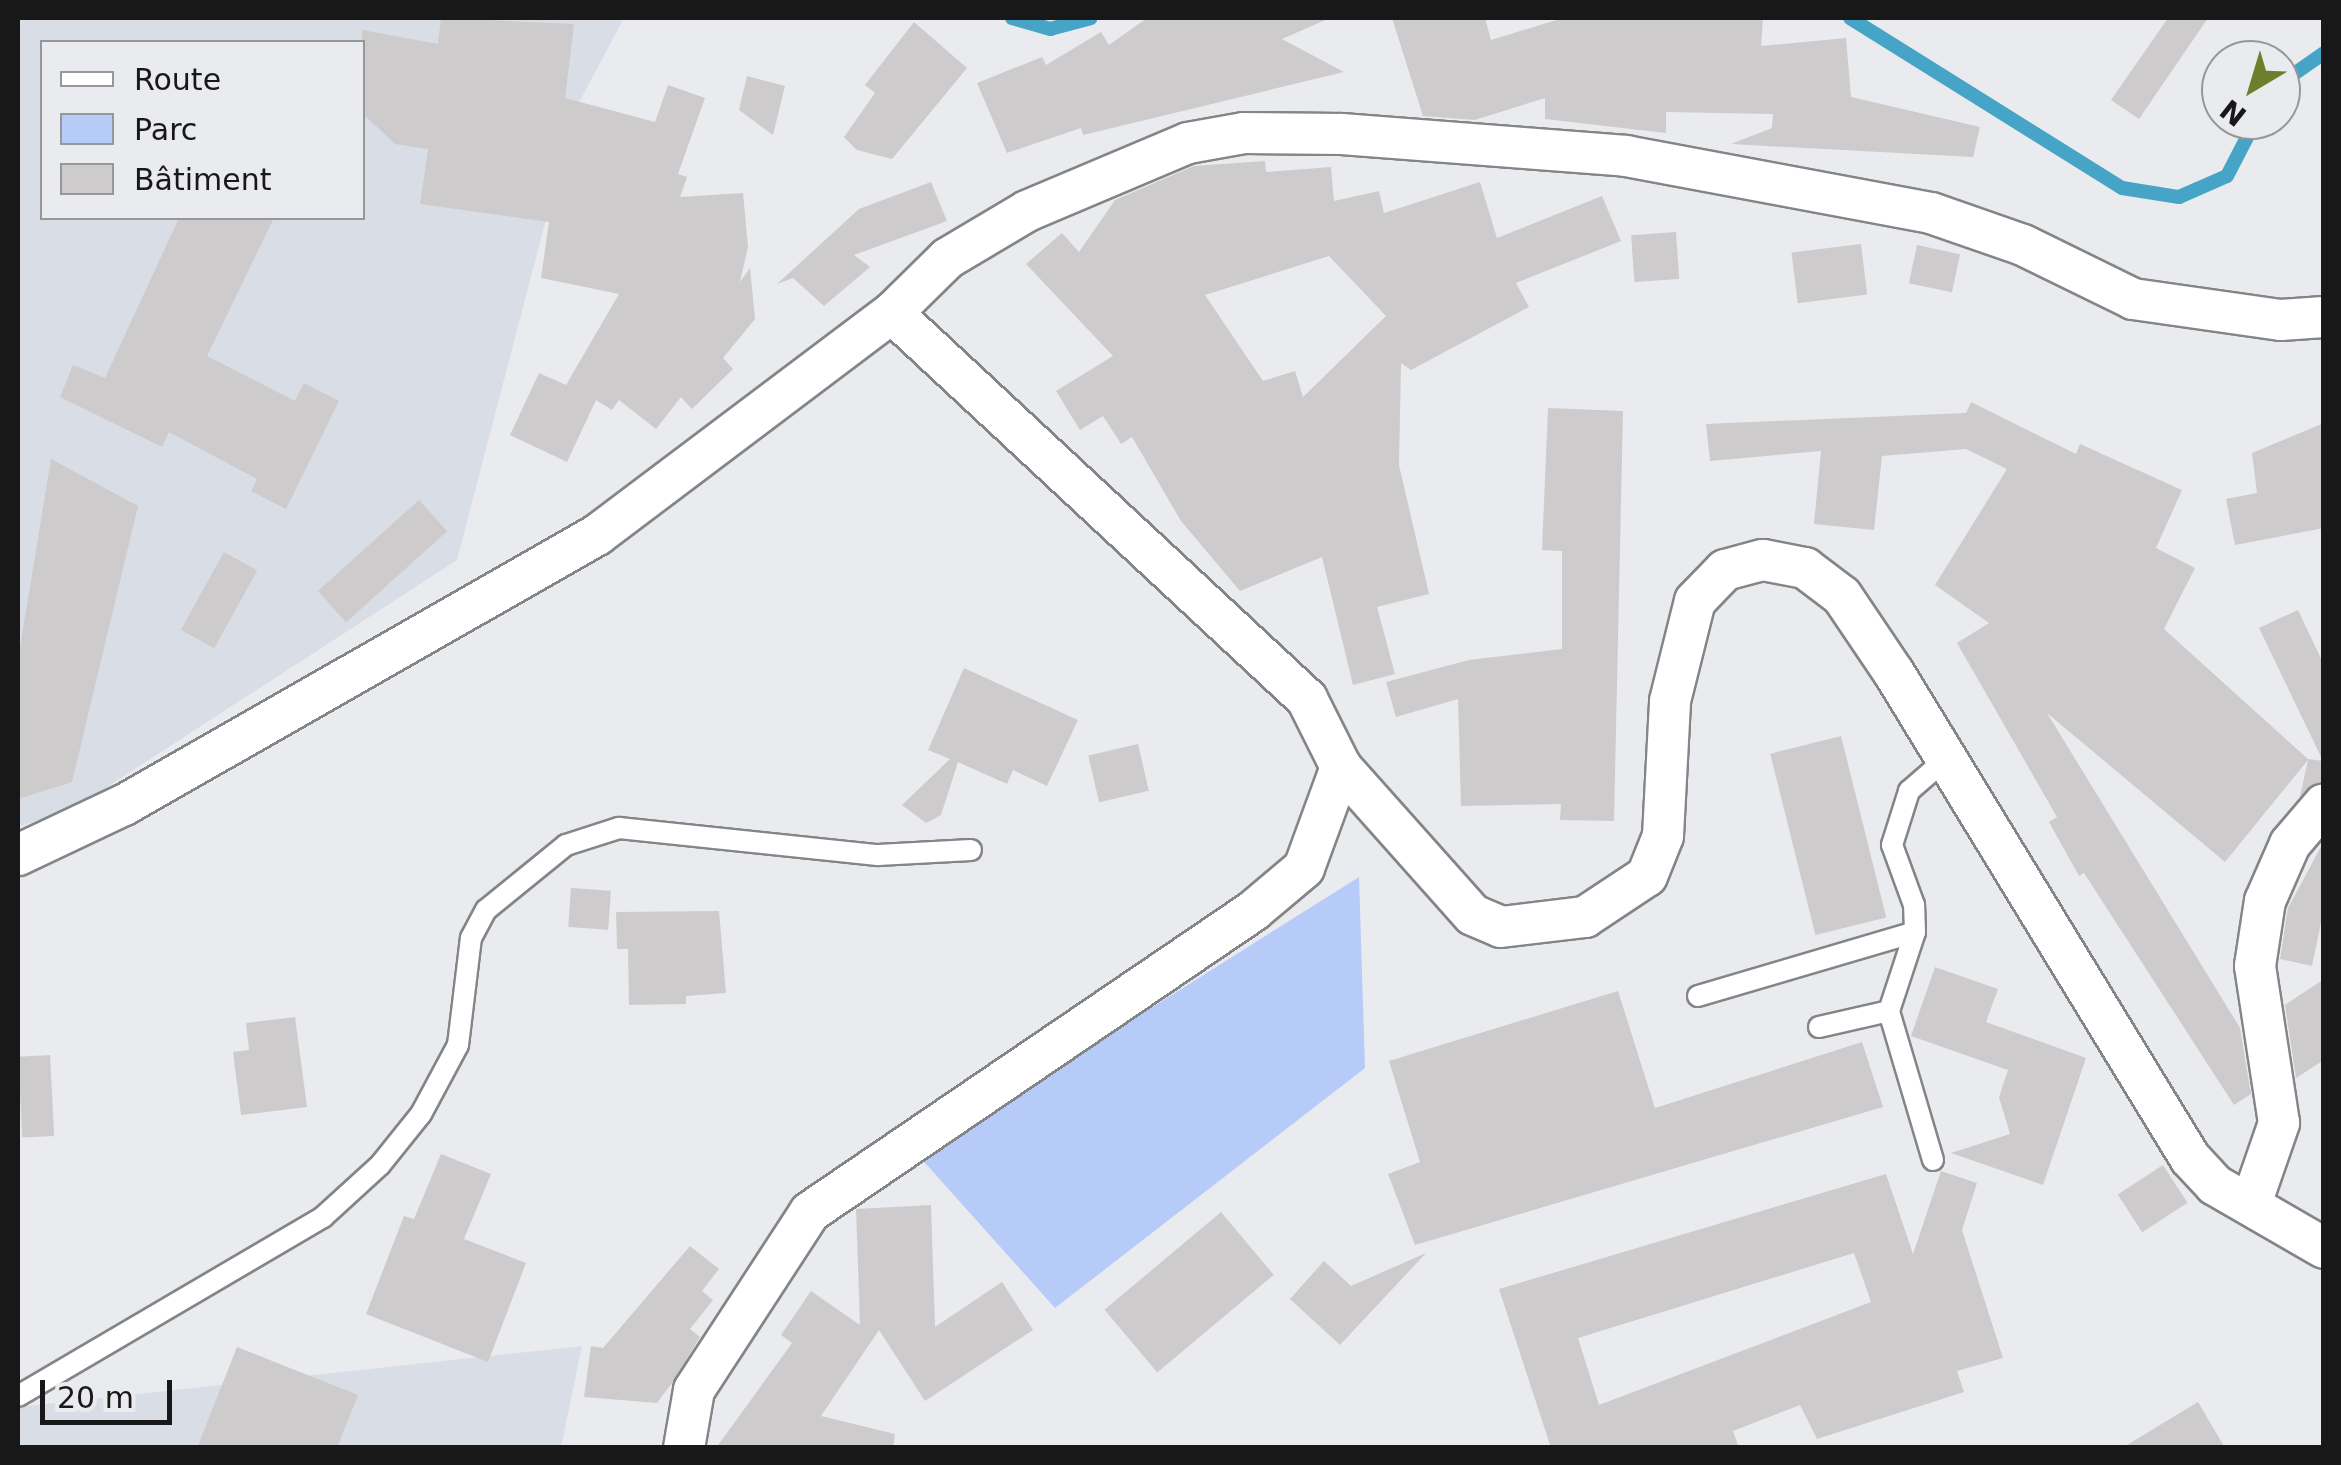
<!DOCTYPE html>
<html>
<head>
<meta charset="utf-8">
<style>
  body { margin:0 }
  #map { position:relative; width:2341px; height:1465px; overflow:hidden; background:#eaebee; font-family:"DejaVu Sans",sans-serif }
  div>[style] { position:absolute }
  .built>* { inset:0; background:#d8dde6 }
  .green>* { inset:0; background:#b7cbf8 }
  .stream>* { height:14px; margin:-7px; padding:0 7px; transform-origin:7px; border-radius:7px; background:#46a4c7 }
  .building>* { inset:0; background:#cecbcc; transform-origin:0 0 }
  .roads { filter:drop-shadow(2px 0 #848587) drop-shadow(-2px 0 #848587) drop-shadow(0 2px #848587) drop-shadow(0 -2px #848587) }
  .lane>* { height:20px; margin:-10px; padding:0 10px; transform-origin:10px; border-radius:10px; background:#fff }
  .street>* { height:40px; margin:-20px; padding:0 20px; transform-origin:20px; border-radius:20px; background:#fff }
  span { translate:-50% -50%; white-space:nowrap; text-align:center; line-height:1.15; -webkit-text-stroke:10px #eaebee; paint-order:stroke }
  .frame { position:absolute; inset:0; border:20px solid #181819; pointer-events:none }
  .legend { position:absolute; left:40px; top:40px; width:325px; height:180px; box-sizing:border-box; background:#eaebee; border:2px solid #969799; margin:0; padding:12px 18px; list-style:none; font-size:30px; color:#181819 }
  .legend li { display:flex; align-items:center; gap:20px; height:50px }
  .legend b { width:50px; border:2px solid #969799 }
  .north { position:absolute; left:2201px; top:40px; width:100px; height:100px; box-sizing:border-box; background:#eaebee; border:2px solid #969799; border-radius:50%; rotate:218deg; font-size:28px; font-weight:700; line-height:40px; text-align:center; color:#181819 }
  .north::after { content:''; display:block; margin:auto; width:35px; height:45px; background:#6f7e2c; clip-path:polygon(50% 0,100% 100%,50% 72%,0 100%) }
  .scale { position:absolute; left:40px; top:1380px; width:132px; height:45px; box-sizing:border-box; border:5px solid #181819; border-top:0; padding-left:12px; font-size:30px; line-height:35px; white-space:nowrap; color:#181819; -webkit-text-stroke:8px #eaebee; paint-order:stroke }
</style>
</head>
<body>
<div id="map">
  <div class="built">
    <div style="clip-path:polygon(evenodd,18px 18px,624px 18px,574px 112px,457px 560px,73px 809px,18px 827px,18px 18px,42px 42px,362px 42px,362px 218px,42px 218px,42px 42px)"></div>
    <div style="clip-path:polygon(582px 1346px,561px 1447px,18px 1447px,18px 1407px)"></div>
  </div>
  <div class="green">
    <div style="clip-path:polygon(1359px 877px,1365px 1068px,1055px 1308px,918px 1155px)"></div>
  </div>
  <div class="stream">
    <div style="left:1012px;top:18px;width:40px;rotate:16deg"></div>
    <div style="left:1050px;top:29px;width:42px;rotate:-15deg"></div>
    <div style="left:1850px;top:18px;width:321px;rotate:32deg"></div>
    <div style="left:2122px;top:188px;width:58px;rotate:9deg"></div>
    <div style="left:2179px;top:197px;width:52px;rotate:-23.6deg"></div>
    <div style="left:2227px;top:176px;width:63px;rotate:-62.6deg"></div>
    <div style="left:2281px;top:83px;width:52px;rotate:-34.9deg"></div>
  </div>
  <div class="building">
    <div style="clip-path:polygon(441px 18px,574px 24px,565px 98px,655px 122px,668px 85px,705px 98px,678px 174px,687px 177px,680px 197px,743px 193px,748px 247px,740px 282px,750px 268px,755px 319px,723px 358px,733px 369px,692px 409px,681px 397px,656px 429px,619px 400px,612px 410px,596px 400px,567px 462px,510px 435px,539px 373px,566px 385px,619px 294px,541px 278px,549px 222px,420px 204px,428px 149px,395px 144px,362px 113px,362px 30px,438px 44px)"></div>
    <div style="clip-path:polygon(1147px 18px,1330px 18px,1282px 39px,1344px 72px,1083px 135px,1081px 128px,1007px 153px,977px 83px,1042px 57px,1046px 65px,1101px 32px,1109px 45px)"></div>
    <div style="clip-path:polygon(1392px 18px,1485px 18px,1491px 40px,1563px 18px,1763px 18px,1761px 46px,1846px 38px,1851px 97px,1980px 127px,1973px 157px,1731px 144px,1772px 128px,1773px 114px,1666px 112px,1666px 133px,1545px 119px,1545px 98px,1475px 120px,1423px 116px)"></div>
    <div style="clip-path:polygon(2168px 18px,2208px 18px,2139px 119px,2111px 100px)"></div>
    <div style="clip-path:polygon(914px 22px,967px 68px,892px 159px,857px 150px,844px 137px,875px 93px,865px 85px)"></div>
    <div style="clip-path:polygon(747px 76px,785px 86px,773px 135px,739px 110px)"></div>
    <div style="clip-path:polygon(evenodd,1265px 161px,1266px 172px,1331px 167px,1334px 201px,1379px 191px,1384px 213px,1480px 182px,1497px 238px,1602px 196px,1621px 241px,1516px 283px,1529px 307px,1411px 370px,1401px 363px,1399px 465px,1429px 594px,1377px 607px,1395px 674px,1353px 685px,1322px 557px,1240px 591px,1181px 521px,1132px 437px,1121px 444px,1103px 416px,1080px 430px,1056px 391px,1113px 356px,1026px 264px,1062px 233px,1079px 252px,1115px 200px,1194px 166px,1265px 161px,1329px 256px,1386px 316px,1303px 397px,1295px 371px,1263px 381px,1205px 295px,1329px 256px)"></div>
    <div style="clip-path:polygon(931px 182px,947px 221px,854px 255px,870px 267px,824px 306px,793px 278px,777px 284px,859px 209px)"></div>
    <div style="clip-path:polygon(179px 218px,274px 218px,207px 356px,295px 401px,304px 383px,339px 401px,286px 509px,251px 491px,257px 479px,169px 432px,162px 447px,60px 397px,73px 365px,105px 378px)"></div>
    <div style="left:1676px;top:232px;width:47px;height:45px;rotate:86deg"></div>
    <div style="left:1861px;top:244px;width:51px;height:70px;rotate:83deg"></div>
    <div style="left:1917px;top:245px;width:44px;height:39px;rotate:12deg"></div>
    <div style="clip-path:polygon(1971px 402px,2076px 454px,2080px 444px,2182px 490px,2156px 548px,2195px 568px,2164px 629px,2308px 759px,2323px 761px,2259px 628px,2298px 610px,2324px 665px,2324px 781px,2300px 796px,2308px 760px,2225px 862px,2047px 713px,2240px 1028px,2251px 1094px,2234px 1105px,2084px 873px,2079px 876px,2049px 822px,2057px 817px,1957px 643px,1989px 623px,1935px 585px,2007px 469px,1966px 449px,1882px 456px,1874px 530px,1814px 524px,1821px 451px,1710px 461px,1706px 424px,1966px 413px)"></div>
    <div style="clip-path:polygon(1548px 408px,1623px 411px,1614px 821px,1560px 820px,1561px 804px,1461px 806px,1458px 699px,1396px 717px,1386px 682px,1469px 660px,1562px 649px,1562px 551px,1542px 550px)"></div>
    <div style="clip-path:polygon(2324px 423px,2324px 528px,2235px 545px,2226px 499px,2257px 493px,2252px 453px)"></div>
    <div style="clip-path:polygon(51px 459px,138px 506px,72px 782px,18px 799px,18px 660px)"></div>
    <div style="left:419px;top:500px;width:42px;height:136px;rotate:48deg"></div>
    <div style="left:224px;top:552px;width:38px;height:89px;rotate:29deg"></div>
    <div style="clip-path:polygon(964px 668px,1078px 720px,1047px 786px,1013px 770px,1007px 784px,958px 762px,941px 815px,926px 823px,902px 805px,950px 759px,928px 750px)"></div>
    <div style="left:1841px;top:736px;width:187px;height:73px;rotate:76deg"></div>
    <div style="left:1138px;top:744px;width:48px;height:51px;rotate:77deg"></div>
    <div style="clip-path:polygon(2324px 841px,2324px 908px,2312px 966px,2280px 959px,2288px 908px)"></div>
    <div style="left:571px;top:888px;width:40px;height:39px;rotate:4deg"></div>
    <div style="clip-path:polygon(719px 911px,726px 993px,686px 996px,686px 1004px,629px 1005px,628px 949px,617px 949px,616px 912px)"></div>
    <div style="clip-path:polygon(1935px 967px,1998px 989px,1986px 1022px,2086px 1058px,2043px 1185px,1951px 1153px,2010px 1134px,1999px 1097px,2008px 1070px,1911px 1036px)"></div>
    <div style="clip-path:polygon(2324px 979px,2324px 1060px,2296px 1078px,2285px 1005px)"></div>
    <div style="clip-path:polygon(1618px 991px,1655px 1108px,1862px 1042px,1883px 1107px,1415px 1245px,1388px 1174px,1420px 1162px,1389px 1061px)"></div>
    <div style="clip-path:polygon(295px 1017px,307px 1107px,241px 1115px,233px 1052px,249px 1050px,246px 1023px)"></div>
    <div style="left:50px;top:1055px;width:81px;height:32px;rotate:87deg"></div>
    <div style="clip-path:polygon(441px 1154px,491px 1174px,464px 1239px,526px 1263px,488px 1362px,366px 1314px,404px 1216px,414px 1219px)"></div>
    <div style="left:2163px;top:1165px;width:45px;height:54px;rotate:57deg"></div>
    <div style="clip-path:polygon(evenodd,1941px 1171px,1977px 1183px,1962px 1230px,2003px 1358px,1957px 1371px,1964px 1392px,1817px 1439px,1800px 1405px,1733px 1431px,1739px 1448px,1551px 1448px,1499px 1289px,1886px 1174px,1913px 1254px,1941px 1171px,1854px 1253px,1871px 1302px,1599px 1405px,1578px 1338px,1854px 1253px)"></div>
    <div style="clip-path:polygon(931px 1205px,935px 1327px,1002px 1282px,1033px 1330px,925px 1401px,879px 1330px,821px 1416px,895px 1434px,893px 1448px,716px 1448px,792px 1343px,781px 1335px,811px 1291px,860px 1325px,856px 1209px)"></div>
    <div style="left:1221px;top:1212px;width:82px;height:152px;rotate:50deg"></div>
    <div style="clip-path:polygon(690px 1246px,719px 1269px,702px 1291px,713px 1300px,690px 1329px,700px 1337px,672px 1383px,657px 1403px,584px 1397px,591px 1346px,603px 1348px)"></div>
    <div style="clip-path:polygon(1426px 1253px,1340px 1345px,1290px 1299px,1324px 1261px,1351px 1286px)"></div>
    <div style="clip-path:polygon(237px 1347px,358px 1395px,337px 1448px,197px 1448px)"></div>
    <div style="clip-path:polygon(2198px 1402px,2225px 1448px,2122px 1448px)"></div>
  </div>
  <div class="roads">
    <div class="lane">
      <div style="left:1698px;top:996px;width:226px;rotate:-16.4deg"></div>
      <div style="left:1819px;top:1027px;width:72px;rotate:-12.9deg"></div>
      <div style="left:1933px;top:1160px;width:155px;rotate:-106.5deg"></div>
      <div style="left:1889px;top:1011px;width:83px;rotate:-71.8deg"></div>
      <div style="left:1915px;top:932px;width:27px;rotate:-92deg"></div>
      <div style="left:1914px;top:905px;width:64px;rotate:-110.1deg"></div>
      <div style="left:1892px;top:845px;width:57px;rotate:-72.5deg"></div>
      <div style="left:1909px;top:791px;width:49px;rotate:-40.9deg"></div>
      <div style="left:18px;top:1396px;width:354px;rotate:-30.4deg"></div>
      <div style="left:323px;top:1217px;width:77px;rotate:-42.4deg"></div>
      <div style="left:380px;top:1165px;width:65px;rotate:-51.2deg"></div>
      <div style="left:421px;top:1114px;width:78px;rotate:-61.8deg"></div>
      <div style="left:458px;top:1045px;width:108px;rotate:-83.1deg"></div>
      <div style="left:471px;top:938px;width:32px;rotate:-62deg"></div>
      <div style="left:486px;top:910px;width:103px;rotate:-39.1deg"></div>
      <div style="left:566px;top:845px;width:56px;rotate:-17.8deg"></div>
      <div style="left:619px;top:828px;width:260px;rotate:6deg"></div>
      <div style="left:878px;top:855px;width:93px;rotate:-3.1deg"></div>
    </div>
    <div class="street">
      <div style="left:1341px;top:767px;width:198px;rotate:48.3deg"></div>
      <div style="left:1473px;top:915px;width:30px;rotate:23deg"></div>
      <div style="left:1501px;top:927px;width:85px;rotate:-6.8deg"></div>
      <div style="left:1585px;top:917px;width:74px;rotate:-33.5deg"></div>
      <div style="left:1647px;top:876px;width:43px;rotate:-68.2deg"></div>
      <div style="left:1663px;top:836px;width:135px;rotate:-87deg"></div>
      <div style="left:1670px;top:701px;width:103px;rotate:-76deg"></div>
      <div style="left:1695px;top:601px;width:43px;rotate:-45.9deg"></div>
      <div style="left:1725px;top:570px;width:39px;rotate:-15deg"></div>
      <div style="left:1763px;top:560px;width:43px;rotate:10.8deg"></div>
      <div style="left:1805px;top:568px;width:46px;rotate:37.1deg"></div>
      <div style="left:1842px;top:596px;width:93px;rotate:56deg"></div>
      <div style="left:1894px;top:673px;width:568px;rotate:58.6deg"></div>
      <div style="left:2190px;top:1158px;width:37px;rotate:47deg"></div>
      <div style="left:2215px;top:1185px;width:126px;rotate:30deg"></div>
      <div style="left:18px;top:855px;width:117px;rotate:-25.3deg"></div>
      <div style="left:124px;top:805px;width:545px;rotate:-29.72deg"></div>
      <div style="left:597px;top:535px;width:369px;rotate:-37deg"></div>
      <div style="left:892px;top:313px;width:78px;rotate:-44.5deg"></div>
      <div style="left:948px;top:258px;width:92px;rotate:-30.7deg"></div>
      <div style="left:1027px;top:211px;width:175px;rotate:-22.9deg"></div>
      <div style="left:1188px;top:143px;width:57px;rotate:-10.1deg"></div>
      <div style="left:1244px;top:133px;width:98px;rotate:0.6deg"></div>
      <div style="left:1342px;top:134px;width:285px;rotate:4.4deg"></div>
      <div style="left:1626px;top:156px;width:310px;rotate:10.6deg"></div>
      <div style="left:1931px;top:213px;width:97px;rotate:19.2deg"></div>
      <div style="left:2023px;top:245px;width:123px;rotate:26.1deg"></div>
      <div style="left:2133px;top:299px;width:149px;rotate:8.1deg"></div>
      <div style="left:2281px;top:320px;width:43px;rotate:-4deg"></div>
      <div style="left:2251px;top:1204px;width:86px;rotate:-70.9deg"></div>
      <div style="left:2279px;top:1123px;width:159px;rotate:-98.7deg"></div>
      <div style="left:2255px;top:966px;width:66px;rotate:-81.3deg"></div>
      <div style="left:2265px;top:901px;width:62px;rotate:-66.3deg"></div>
      <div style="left:2290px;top:844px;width:52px;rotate:-49.6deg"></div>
      <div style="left:684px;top:1448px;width:59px;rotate:-80.2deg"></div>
      <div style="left:694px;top:1390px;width:212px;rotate:-56.9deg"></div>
      <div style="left:810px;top:1212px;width:536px;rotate:-34.19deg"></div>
      <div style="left:1253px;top:911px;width:67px;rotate:-40.1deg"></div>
      <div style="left:1304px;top:868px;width:108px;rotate:-69.9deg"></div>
      <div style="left:1341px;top:767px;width:76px;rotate:-116.6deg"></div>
      <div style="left:1307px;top:699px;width:567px;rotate:-137.07deg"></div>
    </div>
  </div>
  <div class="frame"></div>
  <ul class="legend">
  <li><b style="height:12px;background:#fff"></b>Route</li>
  <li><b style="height:28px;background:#b7cbf8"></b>Parc</li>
  <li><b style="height:28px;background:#cecbcc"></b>Bâtiment</li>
  </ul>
  <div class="north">N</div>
  <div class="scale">20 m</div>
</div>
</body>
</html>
